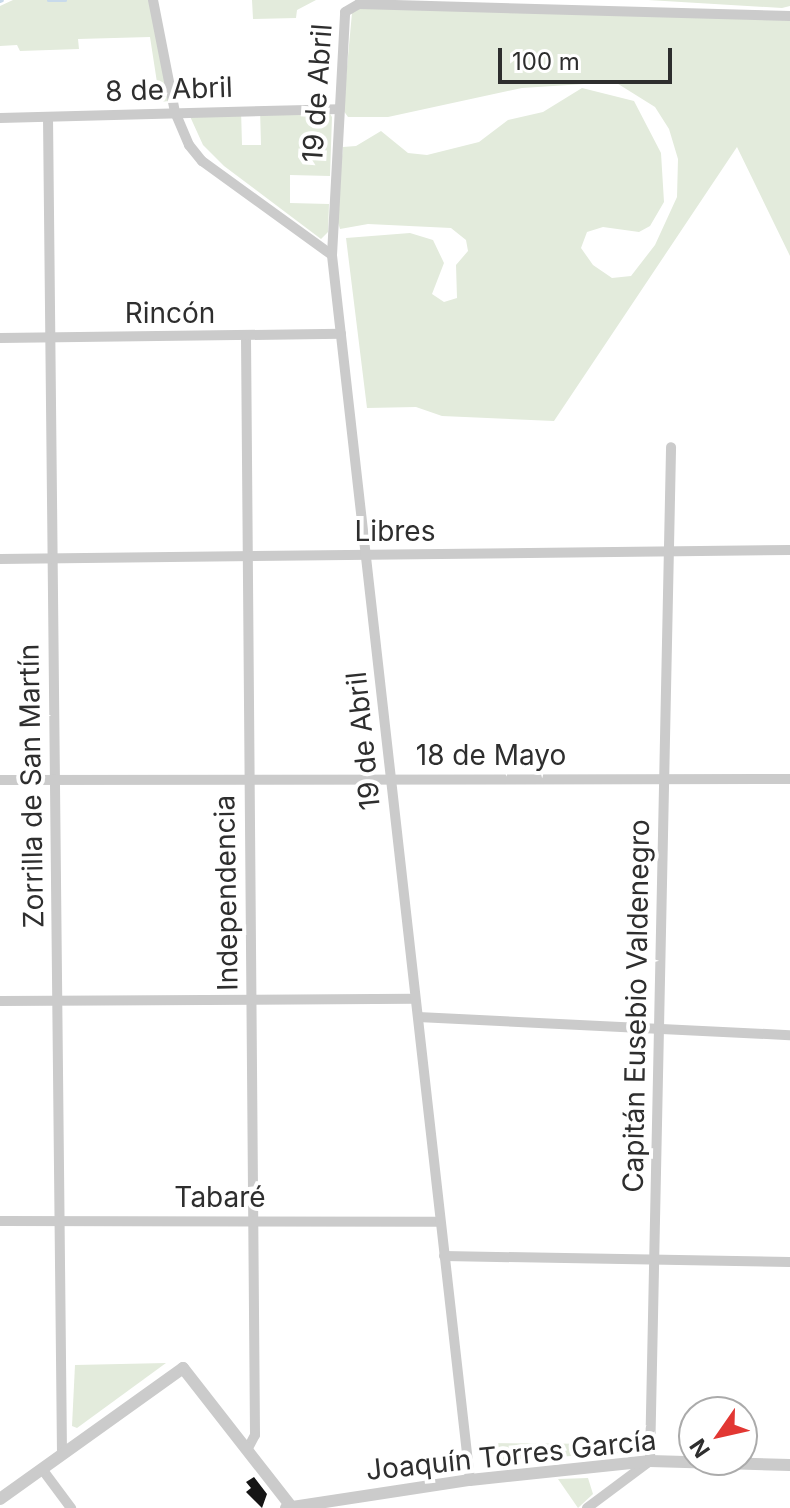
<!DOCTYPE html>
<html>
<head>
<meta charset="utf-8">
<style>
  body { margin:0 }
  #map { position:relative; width:790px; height:1508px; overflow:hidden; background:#fff; font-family:Inter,sans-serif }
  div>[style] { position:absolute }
  .green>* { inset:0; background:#e3ebdc }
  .stream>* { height:3px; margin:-1.5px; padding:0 1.5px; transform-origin:1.5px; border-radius:1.5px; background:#c8daeb }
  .building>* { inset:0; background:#151515 }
  .minor>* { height:10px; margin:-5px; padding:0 5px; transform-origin:5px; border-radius:5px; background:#cbcbcb }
  .tertiary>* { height:12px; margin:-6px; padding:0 6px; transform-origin:6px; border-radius:6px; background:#cbcbcb }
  span { translate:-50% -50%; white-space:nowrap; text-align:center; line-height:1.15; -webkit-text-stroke:8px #fff; paint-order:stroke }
  .street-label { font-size:28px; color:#2e2e2e }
  .north { position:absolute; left:678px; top:1396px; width:80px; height:80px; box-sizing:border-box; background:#fff; border:2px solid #ababab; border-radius:50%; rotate:236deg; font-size:22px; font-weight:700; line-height:32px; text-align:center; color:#2e2e2e }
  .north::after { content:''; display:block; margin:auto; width:28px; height:36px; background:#e23733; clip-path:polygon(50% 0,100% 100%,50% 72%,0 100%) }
  .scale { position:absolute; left:498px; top:48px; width:174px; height:36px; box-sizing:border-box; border:4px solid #2e2e2e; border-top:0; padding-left:10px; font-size:24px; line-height:28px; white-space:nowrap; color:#2e2e2e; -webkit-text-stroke:6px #fff; paint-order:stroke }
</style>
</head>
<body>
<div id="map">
  <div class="green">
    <div style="clip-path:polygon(13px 0,152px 0,169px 101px,160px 102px,150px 37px,78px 39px,79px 49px,20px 51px,17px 45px,0 46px,0 6px)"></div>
    <div style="clip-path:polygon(252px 0,316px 0,297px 10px,296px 18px,253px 19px)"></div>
    <div style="clip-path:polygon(367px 0,790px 13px,790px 256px,737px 147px,554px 421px,442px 416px,416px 407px,367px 408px,346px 238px,410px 233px,433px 240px,444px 263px,432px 294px,444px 302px,457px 298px,456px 265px,468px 251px,466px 240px,451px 228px,368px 224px,340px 229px,336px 216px,343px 147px,356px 146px,381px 131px,408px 153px,427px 155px,479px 142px,508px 120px,543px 112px,582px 88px,634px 101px,661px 153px,664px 202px,650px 226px,639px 232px,603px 227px,587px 232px,581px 248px,593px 265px,612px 278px,631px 276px,655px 245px,677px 197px,678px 159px,669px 129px,655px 107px,615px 82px,522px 88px,388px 117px,348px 117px,343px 110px,352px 13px)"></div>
    <div style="clip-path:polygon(648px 0,790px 0,790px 6px,782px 8px)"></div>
    <div style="clip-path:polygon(241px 109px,242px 145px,261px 145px,260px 109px,327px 109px,332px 117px,330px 176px,290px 175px,290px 203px,329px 204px,328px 232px,321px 239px,224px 166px,203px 145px,188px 112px)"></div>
    <div style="clip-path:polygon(166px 1363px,77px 1428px,72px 1426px,75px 1365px)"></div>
    <div style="clip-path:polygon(485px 1443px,618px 1444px,619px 1453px,491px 1461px)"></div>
    <div style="clip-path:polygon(588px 1478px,593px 1494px,578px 1508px,558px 1479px)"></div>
  </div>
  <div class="stream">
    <div style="left:48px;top:0;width:17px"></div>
    <div style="left:0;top:1px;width:2px;rotate:-27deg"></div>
  </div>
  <div class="building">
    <div style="clip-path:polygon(254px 1477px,267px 1494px,262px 1508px,246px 1492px,251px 1488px,246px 1482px)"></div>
  </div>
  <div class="minor">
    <div style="left:153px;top:0;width:114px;rotate:78.9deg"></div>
    <div style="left:175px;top:112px;width:36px;rotate:67deg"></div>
    <div style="left:189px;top:145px;width:21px;rotate:51deg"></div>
    <div style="left:202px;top:161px;width:160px;rotate:35.9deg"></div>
    <div style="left:48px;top:117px;width:1337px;rotate:89.4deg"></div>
    <div style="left:0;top:118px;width:339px;rotate:-1.5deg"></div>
    <div style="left:246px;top:337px;width:1098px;rotate:89.53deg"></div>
    <div style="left:255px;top:1435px;width:15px;rotate:118deg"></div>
    <div style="left:0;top:338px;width:341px;rotate:-0.7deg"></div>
    <div style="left:0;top:559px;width:790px;rotate:-0.65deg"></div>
    <div style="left:0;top:780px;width:790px;rotate:-0.07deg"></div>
    <div style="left:0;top:1001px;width:415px;rotate:-0.3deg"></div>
    <div style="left:418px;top:1017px;width:372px;rotate:2.8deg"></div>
    <div style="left:0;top:1221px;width:439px;rotate:0.1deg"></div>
    <div style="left:444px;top:1256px;width:346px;rotate:1deg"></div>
    <div style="left:42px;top:1469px;width:49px;rotate:53.4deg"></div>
    <div style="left:470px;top:1480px;width:1233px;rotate:-96.43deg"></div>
    <div style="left:332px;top:255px;width:243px;rotate:-86.9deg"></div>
    <div style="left:345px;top:12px;width:16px;rotate:-30deg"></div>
    <div style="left:359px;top:4px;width:431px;rotate:1.6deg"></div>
    <div style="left:587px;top:1508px;width:79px;rotate:-36.7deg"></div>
    <div style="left:650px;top:1461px;width:1014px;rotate:-88.81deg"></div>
  </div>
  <div class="tertiary">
    <div style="left:0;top:1499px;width:225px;rotate:-35.6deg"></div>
    <div style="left:183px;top:1368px;width:174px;rotate:52deg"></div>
    <div style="left:286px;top:1508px;width:186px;rotate:-8.7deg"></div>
    <div style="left:470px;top:1480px;width:181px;rotate:-6deg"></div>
    <div style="left:650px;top:1461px;width:140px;rotate:1.6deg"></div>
  </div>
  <div class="street-label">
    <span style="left:169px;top:89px;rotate:-2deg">8 de Abril</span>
    <span style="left:317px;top:93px;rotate:-86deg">19 de Abril</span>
    <span style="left:170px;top:313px">Rincón</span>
    <span style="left:395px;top:531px">Libres</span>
    <span style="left:363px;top:741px;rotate:-96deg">19 de Abril</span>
    <span style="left:491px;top:755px">18 de Mayo</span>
    <span style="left:31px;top:786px;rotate:-91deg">Zorrilla de San Martín</span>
    <span style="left:226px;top:893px;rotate:-91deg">Independencia</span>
    <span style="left:636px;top:1006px;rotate:-89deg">Capitán Eusebio Valdenegro</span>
    <span style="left:220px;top:1197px">Tabaré</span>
    <span style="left:511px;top:1455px;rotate:-6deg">Joaquín Torres García</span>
  </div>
  <div class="north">N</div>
  <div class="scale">100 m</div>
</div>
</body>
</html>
